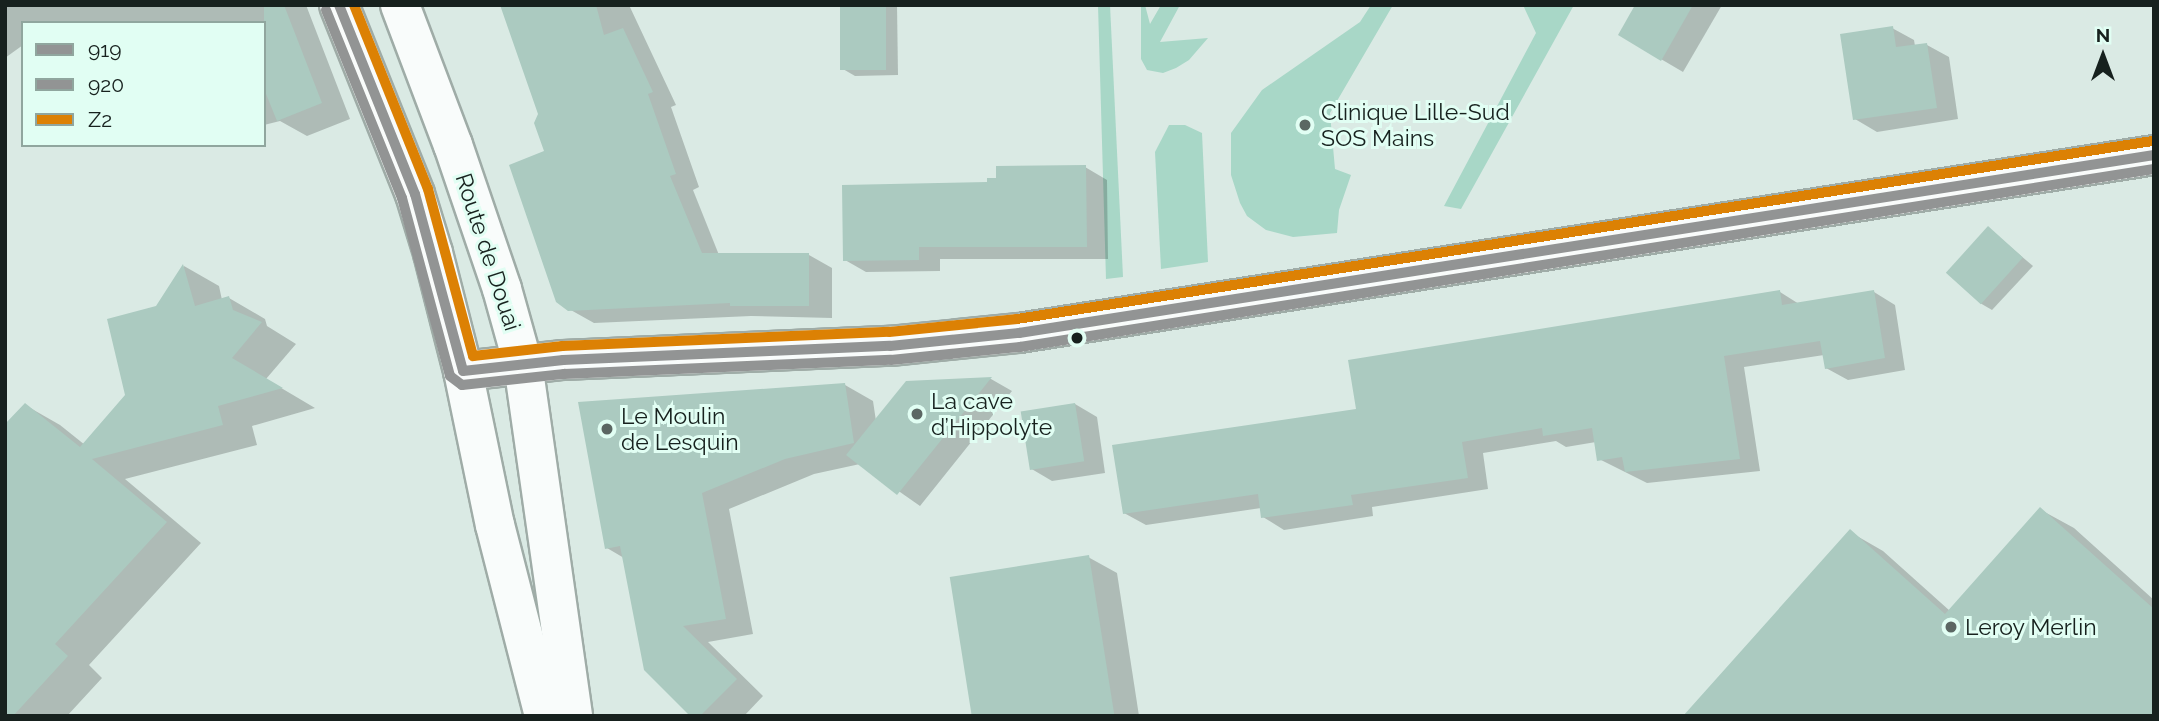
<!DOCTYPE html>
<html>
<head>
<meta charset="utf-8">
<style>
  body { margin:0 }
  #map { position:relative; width:2159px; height:721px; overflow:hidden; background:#daeae4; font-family:Raleway,sans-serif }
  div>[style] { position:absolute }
  .green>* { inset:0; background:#a8d7c7 }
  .shadow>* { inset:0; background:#0003 }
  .building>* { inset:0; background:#abcac0; transform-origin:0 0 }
  .roads { filter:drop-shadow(2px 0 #9faca7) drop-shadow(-2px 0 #9faca7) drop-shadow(0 2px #9faca7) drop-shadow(0 -2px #9faca7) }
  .minor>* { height:38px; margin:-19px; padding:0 19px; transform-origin:19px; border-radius:19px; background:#f9fcfb }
  .major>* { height:38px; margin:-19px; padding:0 19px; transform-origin:19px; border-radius:19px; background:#f9fcfb }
  .bus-1>* { height:10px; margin:-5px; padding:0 5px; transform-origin:5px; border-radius:5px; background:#929494 }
  .bus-2>* { height:10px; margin:-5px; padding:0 5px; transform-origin:5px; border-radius:5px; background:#929494 }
  .bus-3>* { height:10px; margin:-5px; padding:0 5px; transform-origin:5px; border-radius:5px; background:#dc8104 }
  .dots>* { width:19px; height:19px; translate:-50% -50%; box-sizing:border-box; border:4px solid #e1fef3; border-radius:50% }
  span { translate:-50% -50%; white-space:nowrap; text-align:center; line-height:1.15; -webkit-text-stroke:6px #e1fef3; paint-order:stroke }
  .poi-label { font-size:23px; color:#17211e }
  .left { translate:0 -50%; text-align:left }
  .street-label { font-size:23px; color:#17211e }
  .frame { position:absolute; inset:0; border:7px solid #17211e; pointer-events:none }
  .legend { position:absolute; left:21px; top:21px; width:245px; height:126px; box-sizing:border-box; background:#e1fef3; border:2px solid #90a69e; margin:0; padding:9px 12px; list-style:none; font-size:21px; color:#17211e }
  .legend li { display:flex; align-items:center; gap:14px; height:35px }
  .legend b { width:35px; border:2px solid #90a69e }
  .north { position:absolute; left:2068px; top:21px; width:70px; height:70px; -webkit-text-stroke:5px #e1fef3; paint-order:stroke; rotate:0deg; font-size:19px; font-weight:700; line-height:28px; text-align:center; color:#17211e }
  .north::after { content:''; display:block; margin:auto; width:24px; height:32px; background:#17211e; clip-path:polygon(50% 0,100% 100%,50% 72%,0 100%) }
</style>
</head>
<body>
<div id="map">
  <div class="green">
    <div style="clip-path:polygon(1098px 5px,1110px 5px,1123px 277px,1106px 279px)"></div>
    <div style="clip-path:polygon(1141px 5px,1145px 5px,1150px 24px,1161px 5px,1180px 5px,1160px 42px,1208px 38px,1189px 60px,1176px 68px,1163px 73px,1147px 70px,1141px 59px)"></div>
    <div style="clip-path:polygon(1371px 5px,1393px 5px,1330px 113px,1335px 169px,1351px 175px,1339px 210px,1337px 233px,1293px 237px,1266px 230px,1247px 216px,1240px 203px,1231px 175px,1231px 133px,1262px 90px,1360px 22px)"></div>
    <div style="clip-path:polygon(1523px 5px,1574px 5px,1461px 209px,1444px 206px,1536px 33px)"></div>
    <div style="clip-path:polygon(1169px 125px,1185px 125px,1202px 133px,1208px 262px,1161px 269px,1155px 152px)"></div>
  </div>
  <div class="shadow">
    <div style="clip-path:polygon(5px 5px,306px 5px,350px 119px,307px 136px,280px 121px,264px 125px,264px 23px,23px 23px,23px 45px,5px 58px)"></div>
    <div style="clip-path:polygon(501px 5px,629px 5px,676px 105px,671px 107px,699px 187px,693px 190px,719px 255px,809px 255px,832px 268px,832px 318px,751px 316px,594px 323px,569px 309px,540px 114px)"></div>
    <div style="clip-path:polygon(842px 5px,897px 5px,898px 75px,855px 76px,843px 69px)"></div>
    <div style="clip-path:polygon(1637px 5px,1722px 5px,1683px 72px,1620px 35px)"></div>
    <div style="clip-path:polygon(1892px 28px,1914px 40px,1915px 46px,1927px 45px,1949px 57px,1958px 119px,1877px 132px,1855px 119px)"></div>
    <div style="clip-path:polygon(1085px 167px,1107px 180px,1108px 259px,940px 259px,940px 271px,866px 272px,845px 260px,998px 180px)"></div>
    <div style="clip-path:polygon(1988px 228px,2033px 266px,1992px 310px,1980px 303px)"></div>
    <div style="clip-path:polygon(184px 266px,219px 286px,222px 300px,229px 298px,265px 319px,267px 326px,296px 344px,266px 379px,315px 408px,252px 426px,257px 445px,125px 479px,201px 543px,89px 665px,102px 678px,67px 716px,5px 716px,25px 405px,60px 425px,85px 445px,127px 395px,158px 308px)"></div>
    <div style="clip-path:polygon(1780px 292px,1799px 304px,1874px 292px,1895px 305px,1905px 370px,1848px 380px,1826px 368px,1824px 355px,1744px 367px,1760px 471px,1647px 483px,1599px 459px,1596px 442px,1566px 447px,1556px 441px,1483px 453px,1488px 489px,1372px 507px,1373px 516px,1284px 530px,1263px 517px,1261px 508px,1146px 525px,1124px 513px,1358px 410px)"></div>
    <div style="clip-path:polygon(991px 379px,1012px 391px,920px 506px,860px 464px,814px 474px,729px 509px,753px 634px,708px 642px,763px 696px,744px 716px,692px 716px,624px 558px,607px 548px,845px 385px,873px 401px,876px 421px,907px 382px)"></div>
    <div style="clip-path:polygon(1075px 404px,1097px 417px,1105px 473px,1052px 481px,1030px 468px)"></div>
    <div style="clip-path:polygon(2041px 510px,2074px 528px,2154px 600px,2154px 716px,1685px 716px,1850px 532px,1883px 551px,1950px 611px)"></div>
    <div style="clip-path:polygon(1088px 557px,1117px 573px,1139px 716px,974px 716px)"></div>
  </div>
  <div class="building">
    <div style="clip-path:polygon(264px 5px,284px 5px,322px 103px,277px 121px,264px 89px)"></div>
    <div style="clip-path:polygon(500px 5px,596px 5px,604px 35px,623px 28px,653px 92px,648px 94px,676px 174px,670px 176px,702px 253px,809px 253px,809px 306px,730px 306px,730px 303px,568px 311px,556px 302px,509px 165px,544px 151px,534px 123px,538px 114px)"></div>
    <div style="left:840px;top:5px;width:46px;height:65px"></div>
    <div style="clip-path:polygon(1635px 5px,1693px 5px,1661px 61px,1618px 35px)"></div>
    <div style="clip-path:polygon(1893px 26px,1896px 47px,1927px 43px,1937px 108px,1853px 120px,1840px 34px)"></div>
    <div style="clip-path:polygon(1086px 165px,1087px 247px,919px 247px,919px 260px,843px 261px,842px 185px,987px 182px,987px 178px,996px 178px,996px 166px)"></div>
    <div style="left:1988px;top:226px;width:47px;height:63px;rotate:42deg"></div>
    <div style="clip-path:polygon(183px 264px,195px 306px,229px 296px,233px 310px,262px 322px,232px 358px,283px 388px,218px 406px,223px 425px,92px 459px,167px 522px,55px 644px,68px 656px,13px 716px,5px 716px,5px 424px,25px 403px,80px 447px,125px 395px,107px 319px,156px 306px)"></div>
    <div style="clip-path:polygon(1780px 290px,1782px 305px,1874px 290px,1885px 358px,1825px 369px,1820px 341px,1724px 356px,1740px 459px,1625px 472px,1622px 457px,1597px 461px,1592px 428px,1543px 436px,1542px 428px,1462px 442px,1468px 478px,1351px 495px,1353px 505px,1261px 518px,1258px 494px,1123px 514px,1112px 445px,1356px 409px,1348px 360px)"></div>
    <div style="clip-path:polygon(992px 377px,897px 495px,846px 455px,906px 381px)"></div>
    <div style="clip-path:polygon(845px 383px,854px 443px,785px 459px,702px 493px,726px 619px,683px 626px,737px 679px,700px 716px,690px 716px,644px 670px,620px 546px,605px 549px,578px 402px)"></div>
    <div style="left:1075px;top:403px;width:59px;height:55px;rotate:81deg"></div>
    <div style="clip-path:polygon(2040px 507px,2154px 609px,2154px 716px,1683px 716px,1850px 529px,1945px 614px)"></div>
    <div style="left:1089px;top:555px;width:163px;height:141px;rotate:81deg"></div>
  </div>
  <div class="roads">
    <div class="minor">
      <div style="left:463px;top:371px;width:101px;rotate:-6.3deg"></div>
      <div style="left:563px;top:360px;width:327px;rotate:-2.5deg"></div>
      <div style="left:890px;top:346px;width:130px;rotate:-5.8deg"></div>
      <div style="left:1019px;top:333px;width:1149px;rotate:-8.91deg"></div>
    </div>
    <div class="major">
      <div style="left:339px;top:5px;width:204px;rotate:68.1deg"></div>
      <div style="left:415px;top:194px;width:62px;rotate:73deg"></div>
      <div style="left:433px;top:253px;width:122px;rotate:75.7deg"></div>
      <div style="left:463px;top:371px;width:157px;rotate:78.3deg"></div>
      <div style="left:495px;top:525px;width:197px;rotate:75.6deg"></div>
      <div style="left:400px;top:5px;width:150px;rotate:69.3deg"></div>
      <div style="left:453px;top:145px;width:152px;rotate:71.2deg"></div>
      <div style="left:502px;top:289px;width:78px;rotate:74.4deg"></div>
      <div style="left:523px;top:364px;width:356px;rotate:81.9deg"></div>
    </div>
  </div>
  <div class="bus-1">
    <div style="left:339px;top:5px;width:204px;rotate:68.1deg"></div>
    <div style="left:415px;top:194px;width:183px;rotate:74.8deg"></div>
    <div style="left:463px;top:371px;width:101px;rotate:-6.3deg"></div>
    <div style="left:563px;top:360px;width:327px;rotate:-2.5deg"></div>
    <div style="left:890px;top:346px;width:130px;rotate:-5.8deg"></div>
    <div style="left:1019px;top:333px;width:1149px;rotate:-8.91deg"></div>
  </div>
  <div class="bus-2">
    <div style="left:326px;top:10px;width:203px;rotate:68deg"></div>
    <div style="left:402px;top:198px;width:184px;rotate:74.9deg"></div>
    <div style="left:450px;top:376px;width:15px;rotate:37deg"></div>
    <div style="left:462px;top:385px;width:103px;rotate:-6.2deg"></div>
    <div style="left:564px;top:374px;width:327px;rotate:-2.5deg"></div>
    <div style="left:891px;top:360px;width:130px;rotate:-5.8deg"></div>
    <div style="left:1020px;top:347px;width:1148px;rotate:-8.92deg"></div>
  </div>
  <div class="bus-3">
    <div style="left:354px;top:5px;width:198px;rotate:68.1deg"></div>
    <div style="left:428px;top:189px;width:173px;rotate:74.9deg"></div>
    <div style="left:473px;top:356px;width:90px;rotate:-6.4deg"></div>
    <div style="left:562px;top:346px;width:327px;rotate:-2.5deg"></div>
    <div style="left:889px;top:332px;width:129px;rotate:-5.8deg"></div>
    <div style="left:1017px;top:319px;width:1149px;rotate:-8.91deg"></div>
  </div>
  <div class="dots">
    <div style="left:1305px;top:125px;background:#5b6763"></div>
    <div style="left:1077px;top:338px;background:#17211e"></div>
    <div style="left:917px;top:414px;background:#5b6763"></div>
    <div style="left:607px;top:429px;background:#5b6763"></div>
    <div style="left:1951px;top:627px;background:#5b6763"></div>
  </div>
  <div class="poi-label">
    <span class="left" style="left:1321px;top:125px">Clinique Lille-Sud<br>SOS Mains</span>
    <span class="left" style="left:931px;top:414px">La cave<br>d’Hippolyte</span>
    <span class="left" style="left:621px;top:429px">Le Moulin<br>de Lesquin</span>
    <span class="left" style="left:1965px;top:627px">Leroy Merlin</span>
  </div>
  <div class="street-label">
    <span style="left:488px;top:252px;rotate:72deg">Route de Douai</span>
  </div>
  <div class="frame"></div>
  <ul class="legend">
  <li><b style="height:9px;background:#929494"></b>919</li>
  <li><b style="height:9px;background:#929494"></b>920</li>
  <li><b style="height:9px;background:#dc8104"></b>Z2</li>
  </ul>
  <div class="north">N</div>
</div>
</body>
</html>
